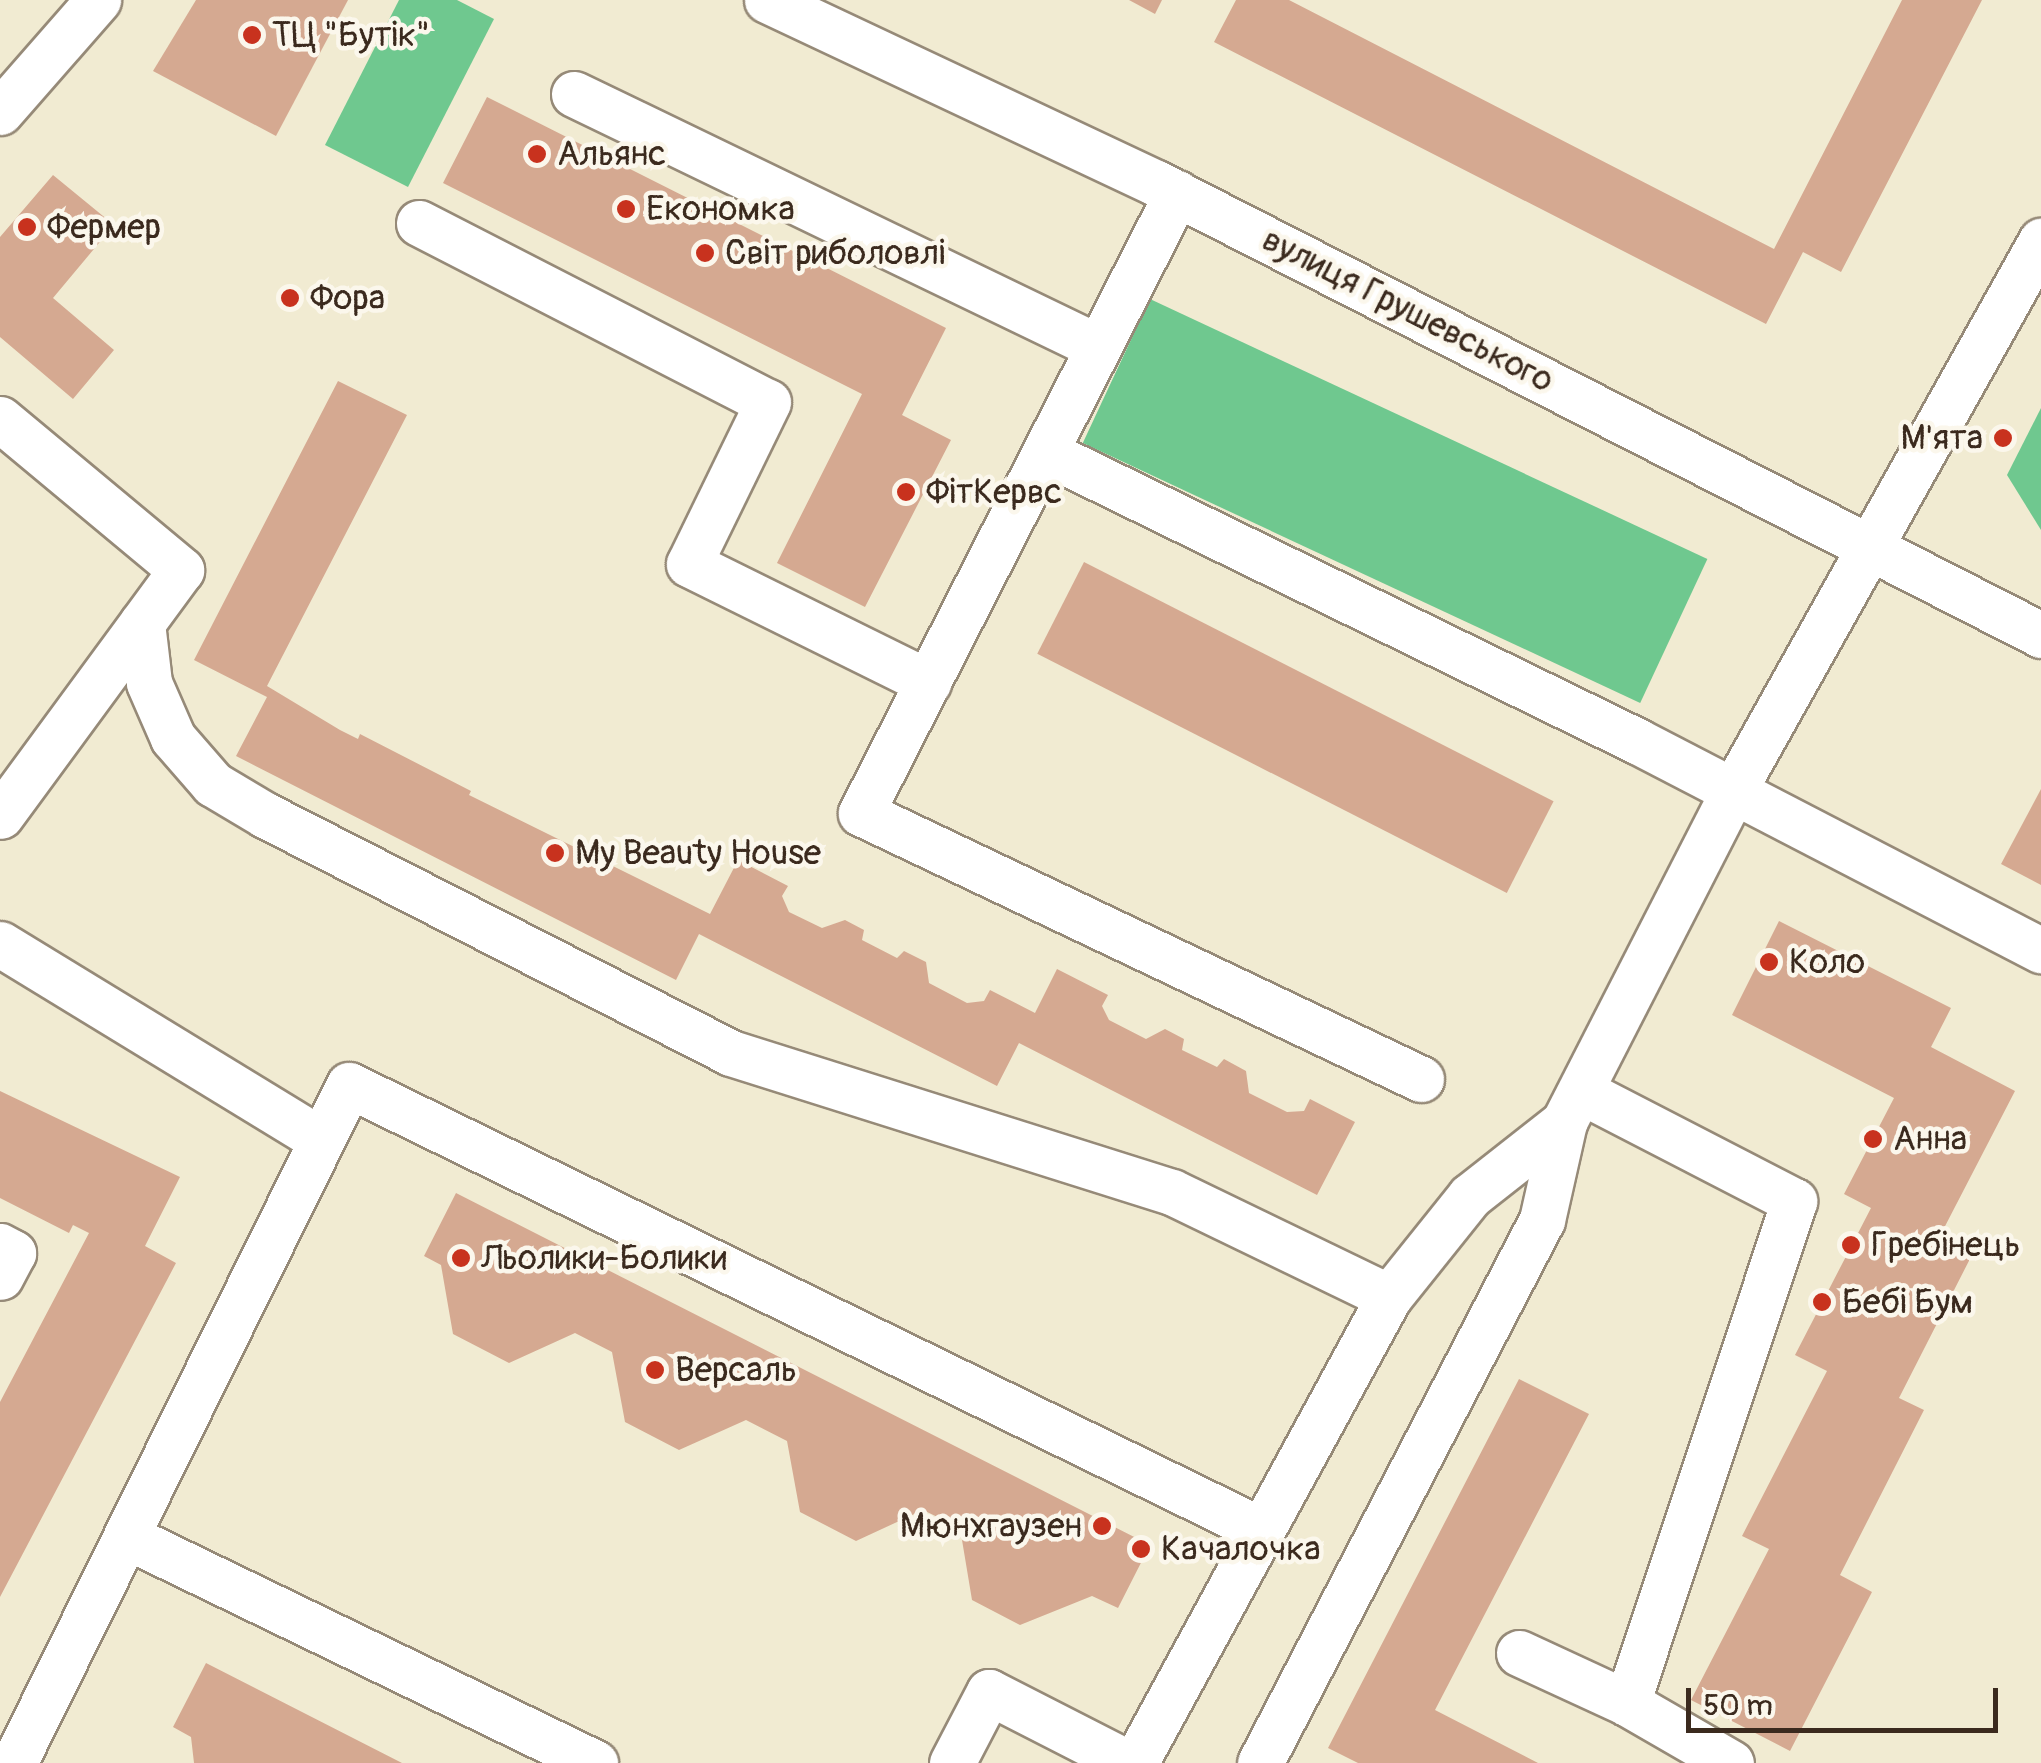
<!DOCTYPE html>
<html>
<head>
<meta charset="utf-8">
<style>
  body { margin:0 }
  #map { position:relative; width:2041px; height:1763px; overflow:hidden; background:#f1ebd2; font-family:Pangolin,sans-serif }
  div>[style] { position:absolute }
  .green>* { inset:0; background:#6fc88f; transform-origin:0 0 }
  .building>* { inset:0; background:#d5a991; transform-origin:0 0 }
  .roads { filter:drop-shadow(2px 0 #968a78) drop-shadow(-2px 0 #968a78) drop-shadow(0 2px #968a78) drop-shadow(0 -2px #968a78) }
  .minor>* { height:45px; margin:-22.5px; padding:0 22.5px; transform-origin:22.5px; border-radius:22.5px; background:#fff }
  .dots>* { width:28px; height:28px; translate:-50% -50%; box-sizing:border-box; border:5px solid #fbf7ec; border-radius:50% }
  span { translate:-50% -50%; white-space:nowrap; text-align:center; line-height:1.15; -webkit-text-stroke:9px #fbf7ec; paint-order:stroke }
  .poi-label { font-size:35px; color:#3b2a1e }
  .left { translate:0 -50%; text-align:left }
  .right { translate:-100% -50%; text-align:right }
  .street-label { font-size:35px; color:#3b2a1e }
  .scale { position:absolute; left:1686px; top:1688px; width:312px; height:45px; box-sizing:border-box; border:5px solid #3b2a1e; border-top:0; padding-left:12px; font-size:30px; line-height:35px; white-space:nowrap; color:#3b2a1e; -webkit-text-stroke:8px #fbf7ec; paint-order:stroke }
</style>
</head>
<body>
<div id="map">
  <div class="green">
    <div style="clip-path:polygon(399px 0,457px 0,494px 19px,408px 187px,325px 145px)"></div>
    <div style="left:1150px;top:299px;width:615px;height:159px;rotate:25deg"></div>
    <div style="clip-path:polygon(2041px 408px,2041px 530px,2007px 475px)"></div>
  </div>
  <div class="building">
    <div style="clip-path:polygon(196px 0,348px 0,276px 136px,153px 71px)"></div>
    <div style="clip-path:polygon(1129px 0,1162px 0,1155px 14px)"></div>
    <div style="clip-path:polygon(1236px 0,1289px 0,1774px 249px,1902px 0,1982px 0,1841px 272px,1803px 252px,1766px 324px,1214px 42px)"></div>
    <div style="clip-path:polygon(487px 97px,946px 328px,902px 415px,951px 440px,865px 607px,777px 563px,862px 394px,443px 183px)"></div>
    <div style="clip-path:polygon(53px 175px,114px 225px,53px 298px,114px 350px,73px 399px,0 337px,0 237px)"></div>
    <div style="clip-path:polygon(338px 381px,407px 415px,267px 686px,340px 730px,358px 739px,360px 734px,471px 791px,469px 795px,710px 914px,738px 860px,788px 886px,782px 896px,789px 912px,822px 928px,845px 920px,864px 930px,862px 940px,897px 958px,904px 951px,926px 962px,929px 983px,967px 1003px,984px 1001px,990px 990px,1035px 1013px,1057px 969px,1108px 995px,1102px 1006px,1109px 1020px,1146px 1039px,1165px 1029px,1184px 1039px,1182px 1050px,1217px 1067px,1224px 1059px,1246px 1071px,1249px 1093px,1287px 1112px,1304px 1111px,1310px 1099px,1355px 1122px,1317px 1195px,1019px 1043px,997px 1086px,699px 934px,676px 980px,236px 756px,267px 697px,194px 660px)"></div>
    <div style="left:1084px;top:562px;width:527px;height:103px;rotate:27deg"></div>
    <div style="clip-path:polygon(2041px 789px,2041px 885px,2001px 864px)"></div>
    <div style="clip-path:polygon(1779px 921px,1951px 1008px,1931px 1047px,2015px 1091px,1942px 1232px,1975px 1249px,1899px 1398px,1924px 1410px,1840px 1575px,1872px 1592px,1790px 1751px,1691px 1700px,1769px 1549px,1742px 1536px,1827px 1371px,1795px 1355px,1871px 1208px,1844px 1194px,1894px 1098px,1732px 1015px)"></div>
    <div style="clip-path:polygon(0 1091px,180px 1177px,145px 1246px,176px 1263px,0 1597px,0 1402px,89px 1233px,73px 1225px,69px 1233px,0 1198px)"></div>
    <div style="clip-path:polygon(456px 1193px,1150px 1545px,1118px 1608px,1092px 1596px,1020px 1625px,972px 1600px,960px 1528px,923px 1510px,856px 1541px,800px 1512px,787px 1441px,746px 1420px,679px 1450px,625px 1422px,612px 1352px,575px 1333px,509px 1363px,453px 1334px,441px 1265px,424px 1256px)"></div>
    <div style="clip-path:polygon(1519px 1379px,1589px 1414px,1435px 1710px,1538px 1763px,1358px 1763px,1328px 1748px)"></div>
    <div style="clip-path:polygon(206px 1663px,402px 1763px,194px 1763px,191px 1737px,173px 1727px)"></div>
  </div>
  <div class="roads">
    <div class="minor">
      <div style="left:767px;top:0;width:430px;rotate:25.2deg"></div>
      <div style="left:1156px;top:183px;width:994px;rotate:27.05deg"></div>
      <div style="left:574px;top:94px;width:582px;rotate:25.77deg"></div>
      <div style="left:0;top:112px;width:149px;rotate:-48.8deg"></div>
      <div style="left:1177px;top:193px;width:696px;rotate:117.01deg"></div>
      <div style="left:861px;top:813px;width:620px;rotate:25.41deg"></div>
      <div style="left:419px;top:223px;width:392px;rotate:27.2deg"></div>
      <div style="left:768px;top:402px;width:180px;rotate:116deg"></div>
      <div style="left:689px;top:564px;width:267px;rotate:26.3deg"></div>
      <div style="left:0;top:419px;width:236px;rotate:39.8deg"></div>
      <div style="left:181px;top:570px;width:305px;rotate:126.3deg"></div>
      <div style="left:1045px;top:452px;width:659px;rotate:26.02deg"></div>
      <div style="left:1637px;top:741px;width:455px;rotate:27.4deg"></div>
      <div style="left:142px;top:623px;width:60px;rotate:83.3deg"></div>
      <div style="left:149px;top:683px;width:60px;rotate:66.4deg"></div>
      <div style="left:173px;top:738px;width:61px;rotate:49deg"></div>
      <div style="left:213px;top:784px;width:61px;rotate:30.8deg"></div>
      <div style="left:265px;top:815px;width:523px;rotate:27.05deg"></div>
      <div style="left:731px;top:1053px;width:462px;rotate:17.5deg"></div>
      <div style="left:1172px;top:1192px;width:241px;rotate:25.8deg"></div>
      <div style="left:0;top:944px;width:376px;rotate:31.4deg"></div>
      <div style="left:1581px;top:1091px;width:240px;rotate:27.3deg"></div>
      <div style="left:1794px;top:1201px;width:529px;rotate:108.4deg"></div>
      <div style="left:0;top:1246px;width:15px;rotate:28deg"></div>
      <div style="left:13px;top:1253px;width:27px;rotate:118deg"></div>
      <div style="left:128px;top:1537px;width:519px;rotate:25.82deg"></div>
      <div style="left:1519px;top:1653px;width:119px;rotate:24.8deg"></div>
      <div style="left:1627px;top:1703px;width:120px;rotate:30deg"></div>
      <div style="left:14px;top:1763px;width:756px;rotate:-63.71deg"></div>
      <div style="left:349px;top:1085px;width:1015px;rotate:26.01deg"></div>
      <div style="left:952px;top:1763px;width:80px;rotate:-62.5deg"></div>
      <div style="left:989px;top:1692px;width:156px;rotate:27.1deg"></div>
      <div style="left:1135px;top:1763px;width:531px;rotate:-61.41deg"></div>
      <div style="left:1389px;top:1297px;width:129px;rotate:-51.3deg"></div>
      <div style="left:1470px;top:1196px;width:120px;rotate:-38.2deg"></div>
      <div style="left:1564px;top:1122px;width:369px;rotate:-62.9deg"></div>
      <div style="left:1732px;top:793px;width:633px;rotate:-60.76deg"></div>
      <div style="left:1260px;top:1763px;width:612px;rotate:-62.56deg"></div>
      <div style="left:1542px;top:1220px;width:100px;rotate:-77.3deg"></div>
    </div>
  </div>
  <div class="dots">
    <div style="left:252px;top:35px;background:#c8321e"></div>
    <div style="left:537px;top:154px;background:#c8321e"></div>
    <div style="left:626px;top:209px;background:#c8321e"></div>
    <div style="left:27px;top:227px;background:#c8321e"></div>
    <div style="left:705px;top:253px;background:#c8321e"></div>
    <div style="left:290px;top:298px;background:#c8321e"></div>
    <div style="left:2003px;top:438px;background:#c8321e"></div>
    <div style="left:906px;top:492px;background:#c8321e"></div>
    <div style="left:555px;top:853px;background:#c8321e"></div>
    <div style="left:1769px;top:962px;background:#c8321e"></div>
    <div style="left:1873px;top:1139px;background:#c8321e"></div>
    <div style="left:1851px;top:1245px;background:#c8321e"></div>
    <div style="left:461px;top:1258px;background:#c8321e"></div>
    <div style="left:1822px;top:1302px;background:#c8321e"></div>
    <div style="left:655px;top:1370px;background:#c8321e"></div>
    <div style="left:1102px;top:1526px;background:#c8321e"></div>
    <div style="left:1141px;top:1549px;background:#c8321e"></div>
  </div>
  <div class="poi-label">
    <span class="left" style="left:272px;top:35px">ТЦ "Бутік"</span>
    <span class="left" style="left:557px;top:154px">Альянс</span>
    <span class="left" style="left:646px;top:209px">Економка</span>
    <span class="left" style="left:47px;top:227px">Фермер</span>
    <span class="left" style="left:725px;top:253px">Світ риболовлі</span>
    <span class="left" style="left:310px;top:298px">Фора</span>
    <span class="right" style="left:1983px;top:438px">М'ята</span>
    <span class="left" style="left:926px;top:492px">ФітКервс</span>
    <span class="left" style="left:575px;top:853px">My Beauty House</span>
    <span class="left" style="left:1789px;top:962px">Коло</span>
    <span class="left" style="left:1893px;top:1139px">Анна</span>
    <span class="left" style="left:1871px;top:1245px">Гребінець</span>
    <span class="left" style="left:481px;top:1258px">Льолики-Болики</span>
    <span class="left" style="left:1842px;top:1302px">Бебі Бум</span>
    <span class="left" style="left:675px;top:1370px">Версаль</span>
    <span class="right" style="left:1082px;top:1526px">Мюнхгаузен</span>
    <span class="left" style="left:1161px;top:1549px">Качалочка</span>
  </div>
  <div class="street-label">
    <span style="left:1408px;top:310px;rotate:27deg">вулиця Грушевського</span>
  </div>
  <div class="scale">50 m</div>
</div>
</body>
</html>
